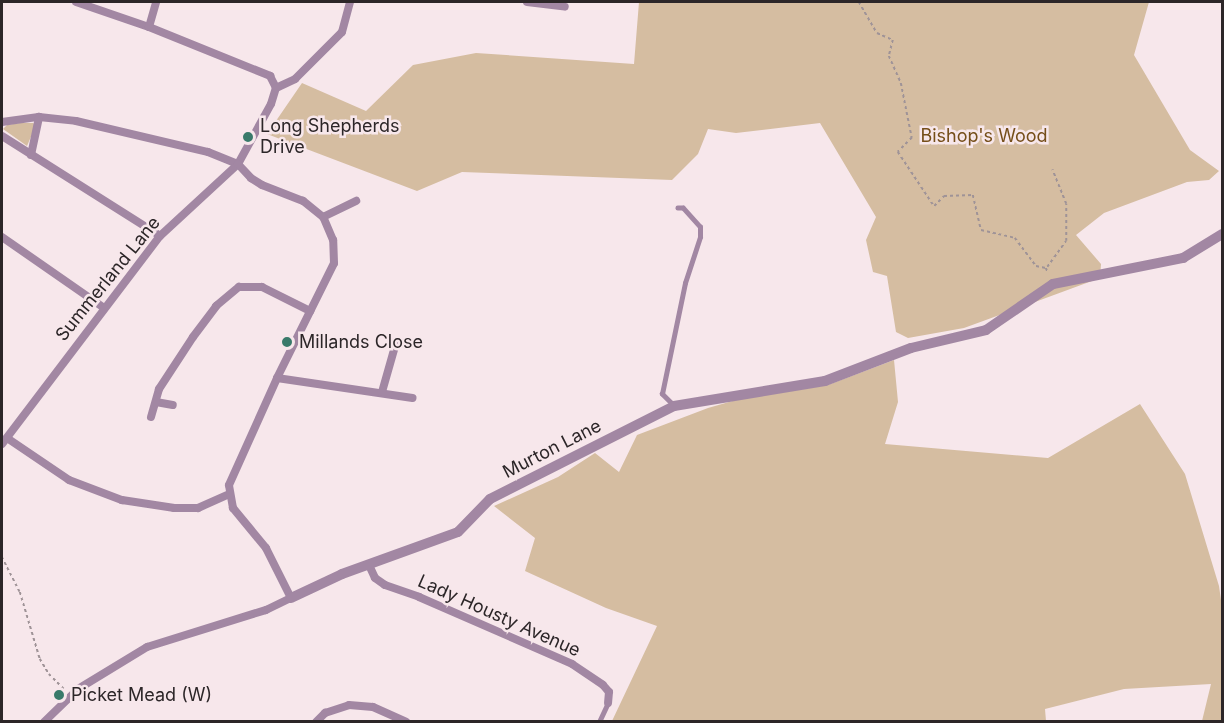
<!DOCTYPE html>
<html>
<head>
<meta charset="utf-8">
<style>
  body { margin:0 }
  #map { position:relative; width:1224px; height:723px; overflow:hidden; background:#f7e7eb; font-family:Inter,sans-serif }
  div>[style] { position:absolute }
  .green>* { inset:0; background:#d5bda1 }
  .path>* { height:1.5px; margin-top:-0.75px; transform-origin:0; background:repeating-linear-gradient(90deg,#9f9397 0 3px,transparent 0 6px) }
  .service>* { height:4.5px; margin:-2.25px; padding:0 2.25px; transform-origin:2.25px; border-radius:2.25px; background:#a287a3 }
  .minor>* { height:8px; margin:-4px; padding:0 4px; transform-origin:4px; border-radius:4px; background:#a287a3 }
  .tertiary>* { height:10px; margin:-5px; padding:0 5px; transform-origin:5px; border-radius:5px; background:#a287a3 }
  .dots>* { width:16px; height:16px; translate:-50% -50%; box-sizing:border-box; border:3px solid #f7e7eb; border-radius:50% }
  span { translate:-50% -50%; white-space:nowrap; text-align:center; line-height:1.15; -webkit-text-stroke:5px #f7e7eb; paint-order:stroke }
  .poi-label { font-size:18px; color:#2c2628 }
  .left { translate:0 -50%; text-align:left }
  .park-label { font-size:18px; color:#754e19 }
  .street-label { font-size:18px; color:#2c2628 }
  .frame { position:absolute; inset:0; border:3px solid #2c2628; pointer-events:none }
</style>
</head>
<body>
<div id="map">
  <div class="green">
    <div style="clip-path:polygon(639px 2px,1149px 2px,1134px 55px,1190px 150px,1219px 171px,1209px 180px,1187px 182px,1104px 213px,1076px 235px,1101px 264px,1100px 278px,964px 328px,908px 338px,896px 332px,887px 276px,873px 272px,866px 240px,876px 217px,820px 123px,736px 133px,708px 129px,698px 154px,672px 180px,462px 172px,417px 191px,267px 134px,302px 83px,366px 111px,413px 65px,476px 53px,634px 64px)"></div>
    <div style="clip-path:polygon(20px 123px,33px 123px,36px 125px,27px 146px,3px 129px,7px 125px)"></div>
    <div style="clip-path:polygon(894px 360px,898px 402px,885px 444px,1048px 458px,1140px 404px,1185px 474px,1219px 586px,1222px 607px,1222px 721px,1202px 721px,1211px 684px,1124px 689px,1045px 709px,1046px 721px,612px 721px,657px 626px,606px 608px,525px 571px,535px 538px,494px 506px,558px 477px,595px 453px,619px 472px,637px 435px,708px 408px,736px 400px,828px 385px)"></div>
  </div>
  <div class="path">
    <div style="left:859px;top:2px;width:36px;rotate:60deg"></div>
    <div style="left:877px;top:33px;width:17px;rotate:24deg"></div>
    <div style="left:893px;top:40px;width:16px;rotate:104deg"></div>
    <div style="left:889px;top:56px;width:30px;rotate:66deg"></div>
    <div style="left:901px;top:83px;width:56px;rotate:78.7deg"></div>
    <div style="left:912px;top:138px;width:20px;rotate:135deg"></div>
    <div style="left:898px;top:152px;width:65px;rotate:56.3deg"></div>
    <div style="left:934px;top:206px;width:14px;rotate:-45deg"></div>
    <div style="left:944px;top:196px;width:29px;rotate:-2deg"></div>
    <div style="left:973px;top:195px;width:36px;rotate:77deg"></div>
    <div style="left:981px;top:230px;width:35px;rotate:13deg"></div>
    <div style="left:1015px;top:238px;width:35px;rotate:53deg"></div>
    <div style="left:1036px;top:266px;width:10px;rotate:11deg"></div>
    <div style="left:1046px;top:268px;width:5px;rotate:68deg"></div>
    <div style="left:1047px;top:267px;width:32px;rotate:-54deg"></div>
    <div style="left:1066px;top:241px;width:37px;rotate:-90deg"></div>
    <div style="left:1066px;top:204px;width:37px;rotate:-112deg"></div>
    <div style="left:2px;top:557px;width:39px;rotate:63deg"></div>
    <div style="left:20px;top:592px;width:70px;rotate:73.4deg"></div>
    <div style="left:40px;top:659px;width:17px;rotate:59deg"></div>
    <div style="left:49px;top:674px;width:23px;rotate:45deg"></div>
  </div>
  <div class="service">
    <div style="left:674px;top:406px;width:17px;rotate:-135deg"></div>
    <div style="left:662px;top:394px;width:113px;rotate:-78.3deg"></div>
    <div style="left:685px;top:283px;width:48px;rotate:-71.9deg"></div>
    <div style="left:700px;top:237px;width:10px;rotate:-90deg"></div>
    <div style="left:700px;top:227px;width:25px;rotate:-132deg"></div>
    <div style="left:683px;top:208px;width:5px;rotate:180deg"></div>
    <div style="left:599px;top:722px;width:21px;rotate:-65deg"></div>
  </div>
  <div class="minor">
    <div style="left:76px;top:2px;width:77px;rotate:18.9deg"></div>
    <div style="left:149px;top:27px;width:131px;rotate:22deg"></div>
    <div style="left:270px;top:76px;width:13px;rotate:63deg"></div>
    <div style="left:527px;top:2px;width:38px;rotate:7deg"></div>
    <div style="left:149px;top:27px;width:26px;rotate:-74deg"></div>
    <div style="left:2px;top:122px;width:37px;rotate:-8deg"></div>
    <div style="left:39px;top:117px;width:37px;rotate:6deg"></div>
    <div style="left:76px;top:121px;width:136px;rotate:13.2deg"></div>
    <div style="left:208px;top:152px;width:32px;rotate:22deg"></div>
    <div style="left:2px;top:136px;width:187px;rotate:32.3deg"></div>
    <div style="left:31px;top:155px;width:39px;rotate:-78deg"></div>
    <div style="left:323px;top:217px;width:37px;rotate:-26deg"></div>
    <div style="left:2px;top:237px;width:124px;rotate:34.8deg"></div>
    <div style="left:277px;top:378px;width:137px;rotate:8.4deg"></div>
    <div style="left:382px;top:392px;width:51px;rotate:-74.1deg"></div>
    <div style="left:156px;top:402px;width:17px;rotate:10deg"></div>
    <div style="left:151px;top:417px;width:29px;rotate:-74deg"></div>
    <div style="left:159px;top:389px;width:62px;rotate:-56.8deg"></div>
    <div style="left:193px;top:337px;width:39px;rotate:-53deg"></div>
    <div style="left:216px;top:306px;width:30px;rotate:-40deg"></div>
    <div style="left:239px;top:287px;width:23px"></div>
    <div style="left:262px;top:287px;width:54px;rotate:26.6deg"></div>
    <div style="left:7px;top:438px;width:75px;rotate:34.1deg"></div>
    <div style="left:69px;top:480px;width:57px;rotate:20.7deg"></div>
    <div style="left:122px;top:500px;width:53px;rotate:8.7deg"></div>
    <div style="left:174px;top:508px;width:24px"></div>
    <div style="left:198px;top:508px;width:34px;rotate:-24deg"></div>
    <div style="left:2px;top:444px;width:261px;rotate:-52.8deg"></div>
    <div style="left:160px;top:236px;width:106px;rotate:-42.7deg"></div>
    <div style="left:238px;top:164px;width:68px;rotate:-61.2deg"></div>
    <div style="left:271px;top:104px;width:17px;rotate:-73deg"></div>
    <div style="left:276px;top:88px;width:21px;rotate:-25deg"></div>
    <div style="left:295px;top:79px;width:66px;rotate:-45deg"></div>
    <div style="left:342px;top:32px;width:31px;rotate:-75deg"></div>
    <div style="left:369px;top:565px;width:14px;rotate:65deg"></div>
    <div style="left:375px;top:578px;width:12px;rotate:35deg"></div>
    <div style="left:385px;top:585px;width:36px;rotate:19deg"></div>
    <div style="left:419px;top:597px;width:167px;rotate:23.6deg"></div>
    <div style="left:572px;top:664px;width:37px;rotate:34deg"></div>
    <div style="left:603px;top:685px;width:9px;rotate:49deg"></div>
    <div style="left:609px;top:692px;width:11px;rotate:95deg"></div>
    <div style="left:44px;top:722px;width:47px;rotate:-44.1deg"></div>
    <div style="left:78px;top:689px;width:81px;rotate:-31.3deg"></div>
    <div style="left:147px;top:647px;width:125px;rotate:-17.3deg"></div>
    <div style="left:266px;top:610px;width:28px;rotate:-26deg"></div>
    <div style="left:291px;top:598px;width:56px;rotate:-116.6deg"></div>
    <div style="left:266px;top:548px;width:52px;rotate:-129.5deg"></div>
    <div style="left:233px;top:508px;width:23px;rotate:-100deg"></div>
    <div style="left:229px;top:485px;width:117px;rotate:-65.8deg"></div>
    <div style="left:277px;top:378px;width:128px;rotate:-63.6deg"></div>
    <div style="left:334px;top:263px;width:23px;rotate:-92deg"></div>
    <div style="left:333px;top:240px;width:25px;rotate:-113deg"></div>
    <div style="left:323px;top:217px;width:26px;rotate:-141deg"></div>
    <div style="left:303px;top:201px;width:44px;rotate:-158.7deg"></div>
    <div style="left:262px;top:185px;width:13px;rotate:-148deg"></div>
    <div style="left:251px;top:178px;width:19px;rotate:-133deg"></div>
    <div style="left:316px;top:722px;width:13px;rotate:-45deg"></div>
    <div style="left:325px;top:713px;width:25px;rotate:-18deg"></div>
    <div style="left:349px;top:705px;width:24px;rotate:5deg"></div>
    <div style="left:373px;top:707px;width:36px;rotate:24deg"></div>
  </div>
  <div class="tertiary">
    <div style="left:291px;top:598px;width:56px;rotate:-25.2deg"></div>
    <div style="left:342px;top:574px;width:123px;rotate:-19.9deg"></div>
    <div style="left:458px;top:532px;width:46px;rotate:-45.9deg"></div>
    <div style="left:490px;top:499px;width:206px;rotate:-26.8deg"></div>
    <div style="left:674px;top:406px;width:153px;rotate:-9.4deg"></div>
    <div style="left:825px;top:381px;width:92px;rotate:-21deg"></div>
    <div style="left:911px;top:348px;width:77px;rotate:-13.5deg"></div>
    <div style="left:986px;top:330px;width:81px;rotate:-34.5deg"></div>
    <div style="left:1053px;top:284px;width:133px;rotate:-11.3deg"></div>
    <div style="left:1183px;top:258px;width:46px;rotate:-31.6deg"></div>
  </div>
  <div class="dots">
    <div style="left:248px;top:137px;background:#397a6a"></div>
    <div style="left:287px;top:342px;background:#397a6a"></div>
    <div style="left:59px;top:695px;background:#397a6a"></div>
  </div>
  <div class="poi-label">
    <span class="left" style="left:260px;top:137px">Long Shepherds<br>Drive</span>
    <span class="left" style="left:299px;top:342px">Millands Close</span>
    <span class="left" style="left:71px;top:695px">Picket Mead (W)</span>
  </div>
  <div class="park-label">
    <span style="left:984px;top:136px">Bishop's Wood</span>
  </div>
  <div class="street-label">
    <span style="left:108px;top:279px;rotate:-51deg">Summerland Lane</span>
    <span style="left:552px;top:449px;rotate:-27deg">Murton Lane</span>
    <span style="left:499px;top:616px;rotate:24deg">Lady Housty Avenue</span>
  </div>
  <div class="frame"></div>
</div>
</body>
</html>
